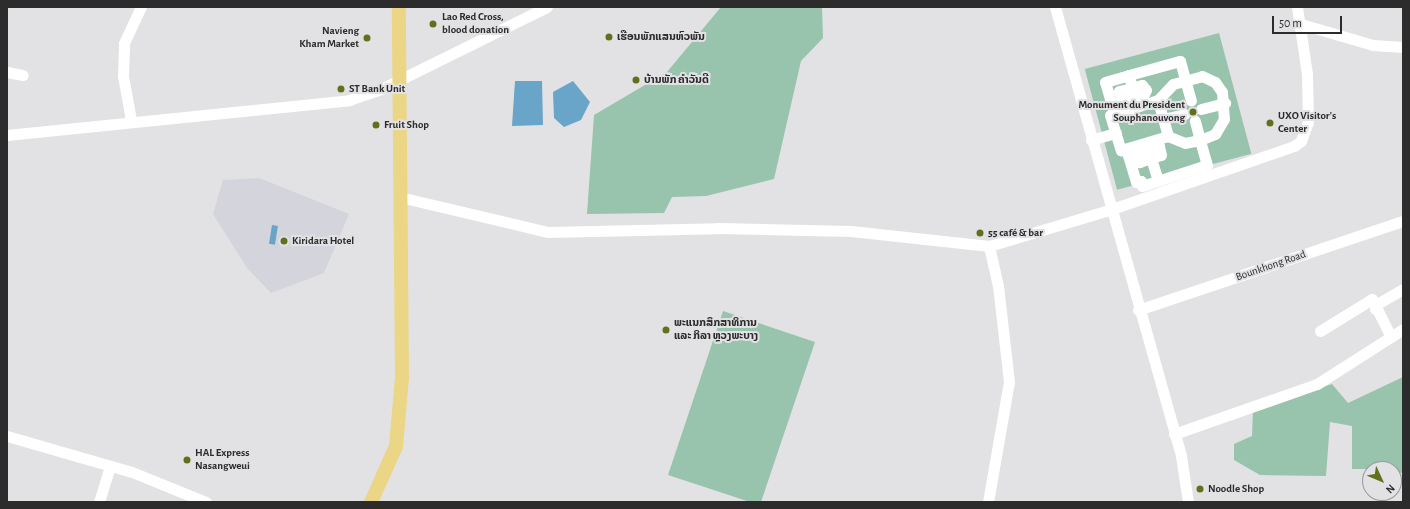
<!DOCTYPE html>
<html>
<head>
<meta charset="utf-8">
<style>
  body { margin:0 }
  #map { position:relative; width:1410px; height:509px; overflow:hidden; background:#e2e2e4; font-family:"Alegreya Sans","Noto Sans Lao",sans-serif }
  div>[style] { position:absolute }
  .built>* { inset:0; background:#d3d4dc }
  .green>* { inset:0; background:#98c3ad; transform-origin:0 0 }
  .water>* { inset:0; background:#69a4c9; transform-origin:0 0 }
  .minor>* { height:11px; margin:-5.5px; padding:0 5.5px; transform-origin:5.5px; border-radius:5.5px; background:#fff }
  .major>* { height:14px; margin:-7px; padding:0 7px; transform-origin:7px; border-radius:7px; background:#ead684 }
  .dots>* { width:11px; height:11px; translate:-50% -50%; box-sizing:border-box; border:2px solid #e2e2e4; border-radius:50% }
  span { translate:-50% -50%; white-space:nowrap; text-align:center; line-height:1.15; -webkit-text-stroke:4px #e2e2e4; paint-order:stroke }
  .poi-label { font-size:11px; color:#2c2c2c; font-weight:700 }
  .left { translate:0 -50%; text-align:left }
  .right { translate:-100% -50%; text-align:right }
  .street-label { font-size:11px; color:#2c2c2c }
  .frame { position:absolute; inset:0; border:8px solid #2c2c2c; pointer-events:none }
  .north { position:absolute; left:1362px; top:461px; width:40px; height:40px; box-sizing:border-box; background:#e2e2e4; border:1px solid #99999a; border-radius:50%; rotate:134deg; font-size:11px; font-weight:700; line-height:16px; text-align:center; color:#2c2c2c }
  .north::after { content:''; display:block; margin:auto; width:14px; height:18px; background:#60711e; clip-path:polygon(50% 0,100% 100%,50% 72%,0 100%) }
  .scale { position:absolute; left:1272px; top:16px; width:70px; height:18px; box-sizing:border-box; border:2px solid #2c2c2c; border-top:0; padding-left:5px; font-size:12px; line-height:14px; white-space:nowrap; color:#2c2c2c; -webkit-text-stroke:3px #e2e2e4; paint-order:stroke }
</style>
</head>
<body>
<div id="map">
  <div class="built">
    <div style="clip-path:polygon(259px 178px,349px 214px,324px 273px,271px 293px,247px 268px,213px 214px,223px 180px)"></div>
  </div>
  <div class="green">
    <div style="clip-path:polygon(721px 7px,822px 7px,823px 38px,801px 61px,774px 179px,706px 196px,672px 197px,664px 213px,587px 214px,594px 115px,667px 72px)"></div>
    <div style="left:1219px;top:33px;width:125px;height:139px;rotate:75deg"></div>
    <div style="clip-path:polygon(723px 311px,815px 342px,761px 502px,750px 502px,668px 475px)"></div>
    <div style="clip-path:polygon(1403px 377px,1403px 473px,1394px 472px,1394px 469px,1352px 469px,1352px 426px,1330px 422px,1326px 476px,1260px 475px,1234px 460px,1234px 444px,1252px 436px,1253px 410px,1332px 384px,1348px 403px)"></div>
  </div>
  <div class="water">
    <div style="clip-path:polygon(515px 81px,542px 81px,543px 125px,512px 126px)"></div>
    <div style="clip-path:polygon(573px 81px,590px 102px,581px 120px,564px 127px,554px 118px,553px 92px)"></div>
    <div style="left:272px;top:225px;width:6px;height:19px;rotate:9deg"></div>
  </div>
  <div class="minor">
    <div style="left:1055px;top:7px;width:466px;rotate:74.3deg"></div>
    <div style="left:1181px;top:456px;width:47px;rotate:81.3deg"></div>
    <div style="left:1301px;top:24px;width:75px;rotate:16.3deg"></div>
    <div style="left:1373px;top:45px;width:30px;rotate:4deg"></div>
    <div style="left:7px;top:72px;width:16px;rotate:11deg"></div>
    <div style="left:1129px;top:75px;width:53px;rotate:-15.4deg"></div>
    <div style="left:1180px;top:61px;width:41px;rotate:74.6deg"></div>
    <div style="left:1158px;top:100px;width:50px;rotate:162.6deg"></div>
    <div style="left:1110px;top:115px;width:37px;rotate:73deg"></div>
    <div style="left:1121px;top:150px;width:49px;rotate:-16.6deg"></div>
    <div style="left:1201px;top:109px;width:25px;rotate:-14deg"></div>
    <div style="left:1114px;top:113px;width:32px;rotate:-106deg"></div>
    <div style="left:1105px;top:82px;width:25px;rotate:-16deg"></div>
    <div style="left:1129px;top:75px;width:13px;rotate:77deg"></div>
    <div style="left:1132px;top:88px;width:10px;rotate:-17deg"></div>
    <div style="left:1142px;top:85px;width:6px;rotate:51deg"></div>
    <div style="left:1146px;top:90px;width:4px;rotate:117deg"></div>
    <div style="left:1144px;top:94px;width:23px;rotate:162deg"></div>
    <div style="left:1122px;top:101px;width:10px;rotate:-107deg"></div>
    <div style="left:1119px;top:91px;width:13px;rotate:-13deg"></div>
    <div style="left:1163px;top:119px;width:22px;rotate:-13deg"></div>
    <div style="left:131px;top:120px;width:45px;rotate:-100.3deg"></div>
    <div style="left:123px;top:76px;width:33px;rotate:-88deg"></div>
    <div style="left:124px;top:43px;width:40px;rotate:-65deg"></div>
    <div style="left:7px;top:135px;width:344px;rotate:-5.8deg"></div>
    <div style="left:349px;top:100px;width:34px;rotate:-19deg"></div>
    <div style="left:381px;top:89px;width:185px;rotate:-26.3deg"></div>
    <div style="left:1091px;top:140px;width:26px;rotate:-16deg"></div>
    <div style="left:1126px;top:149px;width:34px;rotate:73deg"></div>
    <div style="left:1136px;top:182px;width:5px;rotate:-11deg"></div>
    <div style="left:1141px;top:181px;width:5px;rotate:79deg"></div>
    <div style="left:1142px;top:186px;width:68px;rotate:-17.9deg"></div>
    <div style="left:1207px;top:165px;width:26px;rotate:-106deg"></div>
    <div style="left:1200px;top:140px;width:15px;rotate:169deg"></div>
    <div style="left:1185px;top:143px;width:18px;rotate:-158deg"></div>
    <div style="left:1168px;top:136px;width:37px;rotate:-106deg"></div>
    <div style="left:1158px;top:100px;width:22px;rotate:-47deg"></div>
    <div style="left:1173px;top:84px;width:30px;rotate:-15deg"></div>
    <div style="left:1202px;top:76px;width:14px;rotate:25deg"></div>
    <div style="left:1215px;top:82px;width:12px;rotate:55deg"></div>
    <div style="left:1222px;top:92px;width:27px;rotate:86deg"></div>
    <div style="left:1224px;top:119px;width:17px;rotate:121deg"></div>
    <div style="left:1215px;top:134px;width:16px;rotate:158deg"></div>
    <div style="left:1200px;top:140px;width:20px;rotate:-105deg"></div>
    <div style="left:1151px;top:158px;width:10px;rotate:-17deg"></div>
    <div style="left:1161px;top:155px;width:9px;rotate:-103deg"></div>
    <div style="left:1159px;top:146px;width:24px;rotate:163deg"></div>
    <div style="left:1136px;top:153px;width:5px;rotate:101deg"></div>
    <div style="left:1135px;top:158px;width:6px;rotate:45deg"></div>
    <div style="left:1139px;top:162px;width:13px;rotate:-18deg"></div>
    <div style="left:1151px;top:158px;width:24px;rotate:73deg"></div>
    <div style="left:404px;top:198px;width:148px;rotate:13.3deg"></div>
    <div style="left:548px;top:232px;width:170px;rotate:-1.3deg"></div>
    <div style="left:718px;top:228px;width:133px;rotate:1.3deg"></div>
    <div style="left:851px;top:231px;width:139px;rotate:6.2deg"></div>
    <div style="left:989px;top:246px;width:128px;rotate:-16.7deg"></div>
    <div style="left:1112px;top:209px;width:193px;rotate:-19.1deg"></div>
    <div style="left:1294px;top:146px;width:9px;rotate:-36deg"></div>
    <div style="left:1301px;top:141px;width:20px;rotate:-70deg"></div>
    <div style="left:1308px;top:122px;width:48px;rotate:-91.2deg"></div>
    <div style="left:1307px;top:74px;width:68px;rotate:-98.5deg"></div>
    <div style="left:1375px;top:309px;width:5px;rotate:-68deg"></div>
    <div style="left:1377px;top:304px;width:30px;rotate:-30deg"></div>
    <div style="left:1138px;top:310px;width:280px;rotate:-18.6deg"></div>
    <div style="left:1320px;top:331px;width:61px;rotate:-31.6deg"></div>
    <div style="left:1372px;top:299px;width:42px;rotate:63.4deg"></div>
    <div style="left:1174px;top:434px;width:151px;rotate:-19.3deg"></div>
    <div style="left:1317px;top:384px;width:102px;rotate:-32.6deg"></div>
    <div style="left:7px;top:436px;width:130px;rotate:16.1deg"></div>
    <div style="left:132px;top:472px;width:80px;rotate:22.1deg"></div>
    <div style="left:99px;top:502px;width:37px;rotate:-73deg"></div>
    <div style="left:988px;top:502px;width:122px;rotate:-80.1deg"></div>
    <div style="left:1009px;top:382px;width:97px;rotate:-96.5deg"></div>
    <div style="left:998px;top:286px;width:41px;rotate:-102.7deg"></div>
  </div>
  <div class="major">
    <div style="left:371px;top:502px;width:61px;rotate:-65.9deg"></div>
    <div style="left:396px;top:446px;width:68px;rotate:-85deg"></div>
    <div style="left:402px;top:378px;width:371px;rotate:-90.5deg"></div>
  </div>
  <div class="dots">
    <div style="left:433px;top:24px;background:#60711e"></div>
    <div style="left:609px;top:37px;background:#60711e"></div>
    <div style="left:367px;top:38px;background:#60711e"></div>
    <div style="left:636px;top:80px;background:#60711e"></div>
    <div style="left:341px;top:89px;background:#60711e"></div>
    <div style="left:1193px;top:112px;background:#60711e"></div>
    <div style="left:1270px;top:123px;background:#60711e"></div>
    <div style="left:376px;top:125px;background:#60711e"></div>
    <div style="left:980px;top:233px;background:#60711e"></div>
    <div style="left:284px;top:241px;background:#60711e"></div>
    <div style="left:666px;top:330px;background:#60711e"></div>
    <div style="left:187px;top:460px;background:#60711e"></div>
    <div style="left:1200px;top:489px;background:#60711e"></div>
  </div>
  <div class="poi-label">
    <span class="left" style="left:442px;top:24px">Lao Red Cross,<br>blood donation</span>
    <span class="right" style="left:359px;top:38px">Navieng<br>Kham Market</span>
    <span class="left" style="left:617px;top:37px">ເຮືອນພັກແສນຫົວພັນ</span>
    <span class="left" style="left:644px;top:80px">ບ້ານພັກ ຄໍາວັນດີ</span>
    <span class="left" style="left:349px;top:89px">ST Bank Unit</span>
    <span class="right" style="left:1185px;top:112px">Monument du President<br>Souphanouvong</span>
    <span class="left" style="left:1278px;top:123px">UXO Visitor's<br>Center</span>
    <span class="left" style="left:384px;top:125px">Fruit Shop</span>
    <span class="left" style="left:988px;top:233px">55 café &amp; bar</span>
    <span class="left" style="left:292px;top:241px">Kiridara Hotel</span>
    <span class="left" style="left:674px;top:330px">ພະແນກສຶກສາທິການ<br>ແລະ ກິລາ ຫຼວງພະບາງ</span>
    <span class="left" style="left:195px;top:460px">HAL Express<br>Nasangweui</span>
    <span class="left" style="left:1208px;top:489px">Noodle Shop</span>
  </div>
  <div class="street-label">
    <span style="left:1271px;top:266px;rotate:-19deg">Bounkhong Road</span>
  </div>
  <div class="frame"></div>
  <div class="north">N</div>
  <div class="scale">50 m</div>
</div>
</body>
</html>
